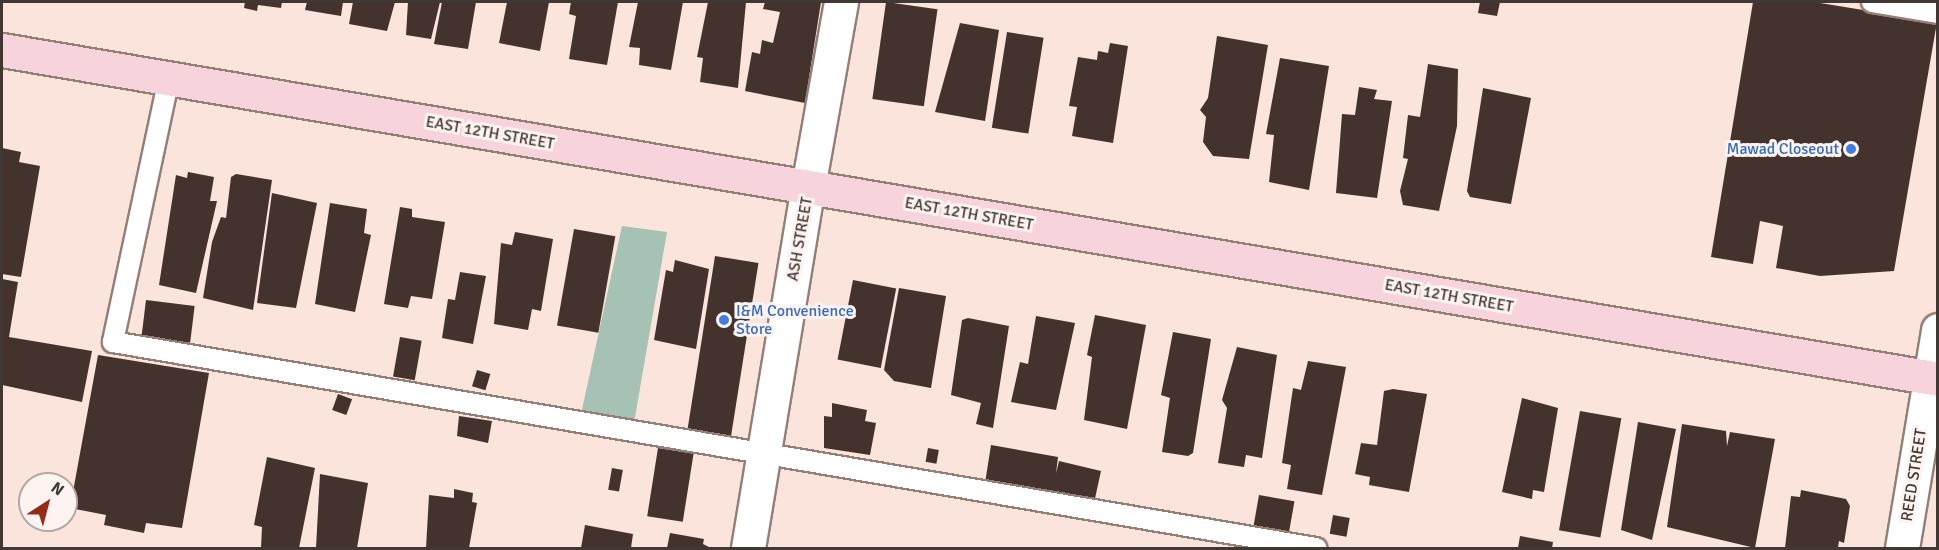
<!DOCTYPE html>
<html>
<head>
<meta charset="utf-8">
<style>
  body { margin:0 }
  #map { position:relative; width:1939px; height:550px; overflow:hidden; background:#fae4db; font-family:Signika,sans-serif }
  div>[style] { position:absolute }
  .green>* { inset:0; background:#a6c2b4 }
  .building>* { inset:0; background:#44332c; transform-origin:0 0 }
  .roads { filter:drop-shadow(2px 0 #947f77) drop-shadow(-2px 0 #947f77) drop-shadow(0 2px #947f77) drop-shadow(0 -2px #947f77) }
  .lane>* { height:20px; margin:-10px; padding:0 10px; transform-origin:10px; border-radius:10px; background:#fff }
  .street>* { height:33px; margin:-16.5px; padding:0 16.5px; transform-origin:16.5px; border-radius:16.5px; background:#fff }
  .secondary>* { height:33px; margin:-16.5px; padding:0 16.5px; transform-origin:16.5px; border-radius:16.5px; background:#fff }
  .primary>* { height:33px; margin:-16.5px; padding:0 16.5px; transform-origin:16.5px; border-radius:16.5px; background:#f7d3dc }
  .dots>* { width:16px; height:16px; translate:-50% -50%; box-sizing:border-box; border:3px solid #fdf4f1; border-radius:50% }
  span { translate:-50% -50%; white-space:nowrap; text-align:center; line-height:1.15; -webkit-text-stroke:6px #fdf4f1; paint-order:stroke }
  .street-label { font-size:16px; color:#413834 }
  .shop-label { font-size:16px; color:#366cbe }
  .right { translate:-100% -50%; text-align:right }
  .left { translate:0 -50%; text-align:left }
  .frame { position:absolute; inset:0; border:3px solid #413834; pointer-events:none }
  .north { position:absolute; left:18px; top:472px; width:60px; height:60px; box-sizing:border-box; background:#fdf4f1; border:2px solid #b2a9a5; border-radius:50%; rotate:36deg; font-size:16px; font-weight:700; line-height:24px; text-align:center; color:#413834 }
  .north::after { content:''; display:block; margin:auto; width:21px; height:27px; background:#952c1a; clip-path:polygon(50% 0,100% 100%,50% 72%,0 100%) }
</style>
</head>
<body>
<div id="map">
  <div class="green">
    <div style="clip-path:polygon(622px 226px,667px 232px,634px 423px,581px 414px)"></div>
  </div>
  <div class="building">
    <div style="clip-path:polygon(245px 2px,282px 2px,281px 8px,258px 5px,257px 11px,244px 8px)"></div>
    <div style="clip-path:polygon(307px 2px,343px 2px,341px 16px,305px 10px)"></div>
    <div style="clip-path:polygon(353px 2px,395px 2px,387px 31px,349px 24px)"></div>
    <div style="clip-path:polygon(408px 2px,440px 2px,431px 39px,406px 35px)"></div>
    <div style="clip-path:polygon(442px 2px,476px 2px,468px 49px,434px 44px)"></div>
    <div style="clip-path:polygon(507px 2px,549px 2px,540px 51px,499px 43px)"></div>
    <div style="clip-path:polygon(571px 2px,618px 2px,607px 65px,569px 59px,576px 16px,569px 14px)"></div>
    <div style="clip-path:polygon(638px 2px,683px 2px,671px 70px,639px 65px,640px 48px,629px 47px)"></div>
    <div style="clip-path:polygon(708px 2px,746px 2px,738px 88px,700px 82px,703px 58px,697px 57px)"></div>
    <div style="clip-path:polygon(765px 2px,821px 2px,805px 103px,745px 91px,752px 52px,760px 54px,762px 40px,773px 43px,780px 12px,763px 9px)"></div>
    <div style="left:886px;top:2px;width:52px;height:98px;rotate:8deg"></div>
    <div style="clip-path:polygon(1480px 2px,1500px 2px,1497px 16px,1478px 13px)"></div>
    <div style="clip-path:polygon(1753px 2px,1814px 2px,1937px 22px,1894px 271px,1820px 276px,1776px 268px,1783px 226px,1760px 221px,1753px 264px,1711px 257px)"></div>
    <div style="clip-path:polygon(960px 23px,999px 30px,985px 121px,935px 112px)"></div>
    <div style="left:1007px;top:32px;width:37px;height:97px;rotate:9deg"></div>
    <div style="clip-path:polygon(1217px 36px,1268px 45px,1249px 159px,1213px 156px,1203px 142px,1206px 117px,1200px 110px,1208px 98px)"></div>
    <div style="clip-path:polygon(1110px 43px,1128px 46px,1113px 143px,1072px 136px,1077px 107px,1069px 106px,1078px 57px,1097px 60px,1098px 51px,1108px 53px)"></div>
    <div style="clip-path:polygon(1280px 58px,1329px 66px,1309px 190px,1269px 182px,1274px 135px,1266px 134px)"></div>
    <div style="clip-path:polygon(1428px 64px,1458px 69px,1457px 126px,1439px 211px,1403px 205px,1400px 191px,1408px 159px,1403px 158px,1408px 115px,1420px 117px)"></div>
    <div style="clip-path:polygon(1359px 87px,1377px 90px,1374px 99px,1392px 101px,1377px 198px,1336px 193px,1342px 114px,1355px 115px)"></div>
    <div style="clip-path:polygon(1483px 88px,1531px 98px,1511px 204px,1470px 197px,1467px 191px)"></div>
    <div style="clip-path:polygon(2px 148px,21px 152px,19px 162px,40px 166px,21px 277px,2px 274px)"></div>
    <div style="clip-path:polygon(188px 172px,214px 177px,210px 201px,217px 201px,196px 293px,159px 285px,176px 175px,187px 178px)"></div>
    <div style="clip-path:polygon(236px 174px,272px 180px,253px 310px,203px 298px,212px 242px,221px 217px,226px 218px,231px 177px)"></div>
    <div style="clip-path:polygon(272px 193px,317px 203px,296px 308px,257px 303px)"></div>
    <div style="clip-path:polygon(330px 203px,367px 209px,364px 233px,371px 235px,355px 312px,315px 304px)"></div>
    <div style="clip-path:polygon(400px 207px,412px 209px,412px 217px,445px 222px,432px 299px,411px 296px,408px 308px,384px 304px)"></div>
    <div style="left:574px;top:229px;width:42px;height:98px;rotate:10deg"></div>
    <div style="clip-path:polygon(515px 232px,553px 239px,541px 311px,532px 309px,528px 330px,494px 324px,501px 243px,512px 245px)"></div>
    <div style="left:715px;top:256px;width:44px;height:179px;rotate:9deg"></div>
    <div style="clip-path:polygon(675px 260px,709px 269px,696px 349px,654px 340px,666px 270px,673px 272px)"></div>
    <div style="clip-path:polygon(460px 272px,486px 276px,473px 344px,442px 338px,448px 299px,455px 300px)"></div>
    <div style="clip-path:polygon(2px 279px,18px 282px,9px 337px,92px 351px,82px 402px,2px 385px)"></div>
    <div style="left:853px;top:280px;width:44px;height:81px;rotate:11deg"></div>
    <div style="clip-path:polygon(899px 288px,946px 296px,931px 388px,894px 381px,884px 370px)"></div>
    <div style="left:146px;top:300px;width:49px;height:37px;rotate:7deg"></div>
    <div style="clip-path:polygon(1095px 315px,1146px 325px,1127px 429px,1084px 420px,1092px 357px,1087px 355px)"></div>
    <div style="clip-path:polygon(1036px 316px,1075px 323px,1056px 410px,1011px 402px,1020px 362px,1028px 364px)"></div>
    <div style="clip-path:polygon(968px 318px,1009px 326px,993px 428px,976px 424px,981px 403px,951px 395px,962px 320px)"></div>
    <div style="clip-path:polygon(1173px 332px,1211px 339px,1193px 453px,1188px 456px,1162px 452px,1170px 398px,1161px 395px)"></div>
    <div style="left:400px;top:337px;width:22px;height:40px;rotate:10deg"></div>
    <div style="clip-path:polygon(1237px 347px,1277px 355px,1262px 458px,1246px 455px,1244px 467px,1218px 463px,1227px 408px,1222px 400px)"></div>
    <div style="clip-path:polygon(98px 355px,209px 373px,182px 528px,146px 523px,144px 533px,104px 525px,106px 515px,70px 508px)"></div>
    <div style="clip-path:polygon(1308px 361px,1346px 367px,1322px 495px,1287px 489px,1291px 465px,1282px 463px,1293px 388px,1301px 390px)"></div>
    <div style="left:477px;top:370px;width:14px;height:17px;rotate:17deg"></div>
    <div style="clip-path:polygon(1393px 389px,1427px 394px,1409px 492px,1369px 485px,1370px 477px,1355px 474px,1361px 443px,1377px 445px,1384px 391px)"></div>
    <div style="left:338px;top:394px;width:15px;height:17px;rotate:20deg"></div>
    <div style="clip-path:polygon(1522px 398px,1558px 408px,1544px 492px,1533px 490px,1532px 499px,1502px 492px)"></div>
    <div style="clip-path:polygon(832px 403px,867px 410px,865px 421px,876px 423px,870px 455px,824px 448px,824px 416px,832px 417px)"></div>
    <div style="left:1580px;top:411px;width:42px;height:121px;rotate:10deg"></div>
    <div style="clip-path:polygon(459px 416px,492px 421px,488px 443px,457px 436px)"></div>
    <div style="clip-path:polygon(1638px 422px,1676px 429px,1652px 540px,1621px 530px)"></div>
    <div style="clip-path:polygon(1682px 424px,1726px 431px,1727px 446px,1730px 432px,1775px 439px,1755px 548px,1667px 527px)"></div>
    <div style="clip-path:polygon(991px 445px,1058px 457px,1056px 473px,1059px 461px,1101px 471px,1094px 503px,985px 483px)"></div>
    <div style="left:658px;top:448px;width:36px;height:69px;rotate:9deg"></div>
    <div style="left:928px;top:448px;width:11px;height:14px;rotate:10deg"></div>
    <div style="clip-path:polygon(267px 457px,315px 468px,299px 548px,261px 548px,262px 527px,254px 525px)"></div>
    <div style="left:612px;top:468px;width:11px;height:22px;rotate:10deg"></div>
    <div style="clip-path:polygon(320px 474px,368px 483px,357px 548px,316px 548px)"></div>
    <div style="clip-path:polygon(454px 489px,473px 493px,472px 502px,477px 503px,469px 548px,426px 548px,429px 495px,454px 498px)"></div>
    <div style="clip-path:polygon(1801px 490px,1846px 499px,1850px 506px,1844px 543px,1839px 541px,1838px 548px,1785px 548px,1791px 496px,1800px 497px)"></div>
    <div style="left:1259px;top:495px;width:36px;height:34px;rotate:10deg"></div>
    <div style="left:1333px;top:515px;width:17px;height:19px;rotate:10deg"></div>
    <div style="clip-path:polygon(585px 525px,633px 534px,631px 548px,581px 548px)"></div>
    <div style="clip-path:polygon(670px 533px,704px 539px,703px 544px,711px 548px,667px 548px)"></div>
    <div style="clip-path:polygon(1520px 536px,1553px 542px,1552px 548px,1518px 548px)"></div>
  </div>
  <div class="roads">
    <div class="lane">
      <div style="left:1872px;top:2px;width:67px;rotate:9.5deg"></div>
      <div style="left:169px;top:78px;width:270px;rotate:102deg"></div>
      <div style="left:113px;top:342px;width:1221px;rotate:9.72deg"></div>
    </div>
    <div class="street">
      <div style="left:808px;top:187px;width:188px;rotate:-79.9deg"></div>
      <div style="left:1902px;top:548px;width:221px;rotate:-80.6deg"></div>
    </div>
    <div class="secondary">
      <div style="left:748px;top:548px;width:366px;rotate:-80.6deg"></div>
    </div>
    <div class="primary">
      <div style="left:2px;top:50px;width:1964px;rotate:9.64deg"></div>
    </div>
  </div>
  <div class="dots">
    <div style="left:1851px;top:149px;background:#3f7fe0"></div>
    <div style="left:724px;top:320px;background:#3f7fe0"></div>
  </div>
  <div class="street-label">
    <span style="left:490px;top:133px;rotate:10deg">EAST 12TH STREET</span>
    <span style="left:969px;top:214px;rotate:10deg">EAST 12TH STREET</span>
    <span style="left:800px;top:239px;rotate:-80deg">ASH STREET</span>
    <span style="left:1449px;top:296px;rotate:10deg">EAST 12TH STREET</span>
    <span style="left:1914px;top:475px;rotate:-81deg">REED STREET</span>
  </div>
  <div class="shop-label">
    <span class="right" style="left:1839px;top:149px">Mawad Closeout</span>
    <span class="left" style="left:736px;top:320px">I&amp;M Convenience<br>Store</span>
  </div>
  <div class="frame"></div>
  <div class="north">N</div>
</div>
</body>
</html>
